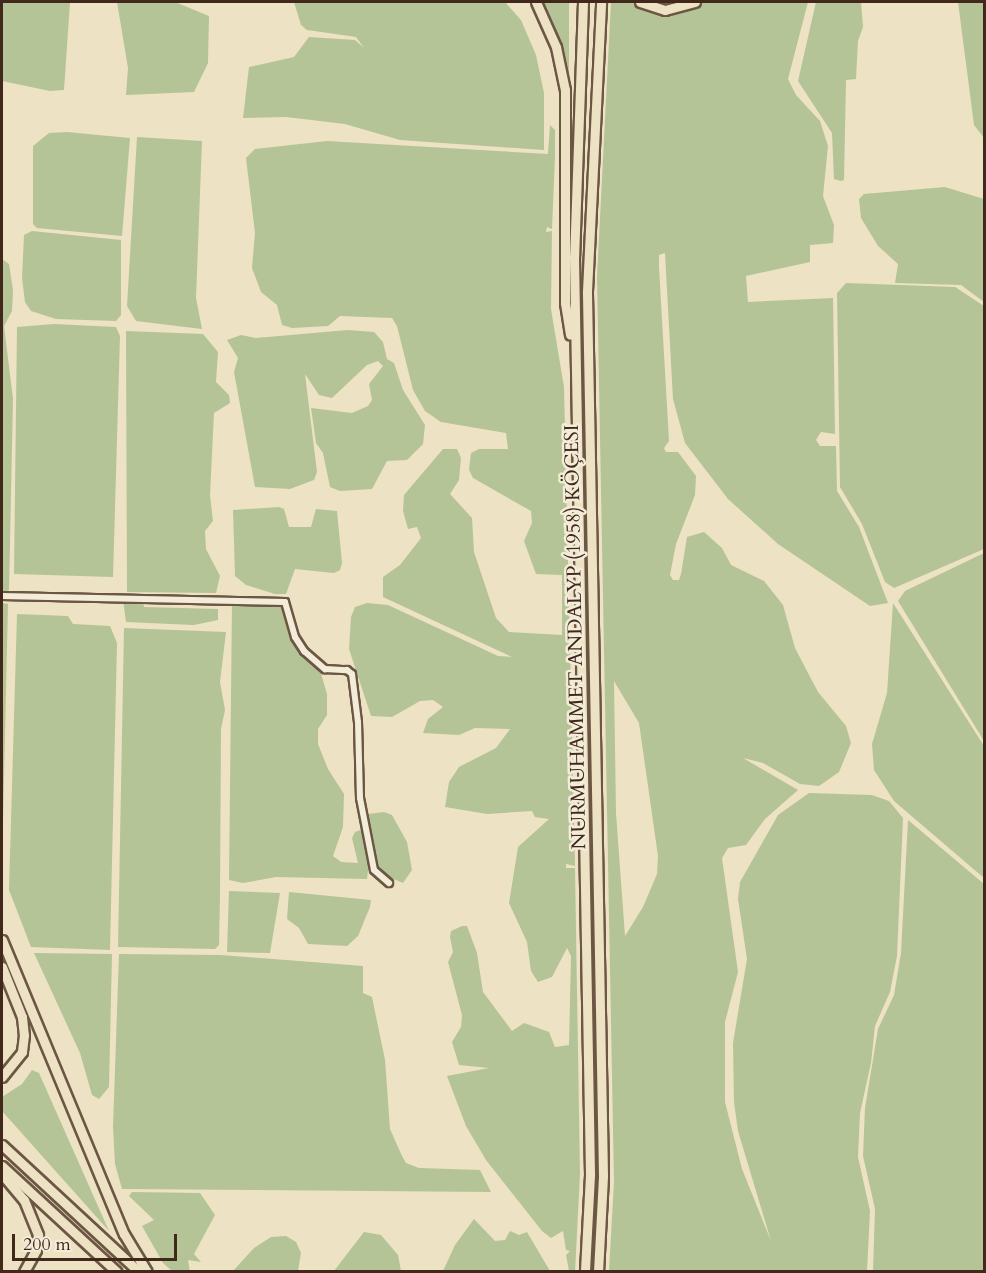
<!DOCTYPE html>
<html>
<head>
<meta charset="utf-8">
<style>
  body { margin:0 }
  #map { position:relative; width:986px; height:1273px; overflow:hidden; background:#ede2c3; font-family:Cardo,serif }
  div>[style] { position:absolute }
  .green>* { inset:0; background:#b4c496 }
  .roads { filter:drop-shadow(2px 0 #6c5644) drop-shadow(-2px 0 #6c5644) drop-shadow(0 2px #6c5644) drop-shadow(0 -2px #6c5644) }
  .minor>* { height:6px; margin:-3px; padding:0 3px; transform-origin:3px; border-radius:3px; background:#f3ecd8 }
  .primary>* { height:9px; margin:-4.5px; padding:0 4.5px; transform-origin:4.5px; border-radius:4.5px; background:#ede2c3 }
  span { translate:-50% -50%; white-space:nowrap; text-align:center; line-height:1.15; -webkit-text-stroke:5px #f3ecd8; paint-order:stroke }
  .street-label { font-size:20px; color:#41281a }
  .frame { position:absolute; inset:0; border:3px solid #41281a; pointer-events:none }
  .scale { position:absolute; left:12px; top:1234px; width:165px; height:27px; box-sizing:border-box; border:3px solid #41281a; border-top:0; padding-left:8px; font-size:18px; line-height:21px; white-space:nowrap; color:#41281a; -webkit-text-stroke:4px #f3ecd8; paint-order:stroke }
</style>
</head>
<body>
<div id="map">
  <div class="green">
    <div style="clip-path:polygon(2px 2px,70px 2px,64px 90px,50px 91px,2px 81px)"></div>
    <div style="clip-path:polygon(117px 2px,175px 2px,209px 16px,208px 63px,194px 92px,126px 95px,128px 68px)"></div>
    <div style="clip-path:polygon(294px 2px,505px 2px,521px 20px,536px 55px,544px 93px,544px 150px,400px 140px,345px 124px,286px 117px,243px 118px,249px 67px,294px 57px,309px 37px,355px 40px,364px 48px,356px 37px,307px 30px,301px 25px)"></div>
    <div style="clip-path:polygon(540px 2px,569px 2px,569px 91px,559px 42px)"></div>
    <div style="clip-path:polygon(evenodd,611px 2px,633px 2px,648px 10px,668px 13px,685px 10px,701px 2px,808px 2px,788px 79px,796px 95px,820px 121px,828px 146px,823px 196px,834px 225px,833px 243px,810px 245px,810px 262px,746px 276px,748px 302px,833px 298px,835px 434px,821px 432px,816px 440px,820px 446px,836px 446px,837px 491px,859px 527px,888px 603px,870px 606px,778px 544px,728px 499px,685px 443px,673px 399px,665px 253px,659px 255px,659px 267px,669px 441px,664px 448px,666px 452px,678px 452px,696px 476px,695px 495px,676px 544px,670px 575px,673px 580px,679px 580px,681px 574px,687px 537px,704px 532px,722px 548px,731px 565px,764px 581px,783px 605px,795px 648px,818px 692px,846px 726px,851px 743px,839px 772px,819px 786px,800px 784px,763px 763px,743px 758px,798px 790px,765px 819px,746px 845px,728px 848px,722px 858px,738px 972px,725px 1022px,725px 1102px,742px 1169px,771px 1241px,738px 1131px,734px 1102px,733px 1043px,747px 959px,738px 899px,740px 882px,778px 815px,809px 793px,872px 795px,889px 801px,903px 818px,897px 956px,890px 992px,875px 1026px,871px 1063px,860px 1113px,858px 1157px,870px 1211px,867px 1271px,609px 1271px,614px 1182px,597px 277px,611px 2px,614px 681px,639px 723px,658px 856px,657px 874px,643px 907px,625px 936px,616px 813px,614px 681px)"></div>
    <div style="clip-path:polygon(816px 2px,861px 2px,863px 27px,858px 41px,856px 79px,846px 80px,844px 180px,841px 181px,834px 179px,832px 133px,798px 81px)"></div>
    <div style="clip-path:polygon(958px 2px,984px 2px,984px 138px,974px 125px)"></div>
    <div style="clip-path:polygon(550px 125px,555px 130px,555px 156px,552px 229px,547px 227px,546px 232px,552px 231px,551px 309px,564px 387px,574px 822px,575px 866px,566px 864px,566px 868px,575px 868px,580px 1174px,575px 1272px,569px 1271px,566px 1255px,570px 1251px,566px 1250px,563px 1231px,551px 1238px,542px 1231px,486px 1160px,466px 1126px,447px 1076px,489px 1068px,459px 1065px,452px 1042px,461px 1027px,462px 1015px,448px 962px,453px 952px,450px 937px,451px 931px,462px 926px,467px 926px,477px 953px,483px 992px,512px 1031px,524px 1023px,549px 1032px,555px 1047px,569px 1045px,571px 956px,567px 948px,552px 977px,538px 982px,531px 971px,527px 942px,509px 903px,518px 847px,549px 819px,535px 817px,532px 811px,487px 814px,445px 807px,449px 782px,459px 767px,496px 748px,510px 729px,475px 728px,459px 735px,423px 733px,428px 719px,443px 707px,433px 700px,420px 701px,392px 717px,371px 716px,349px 649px,351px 617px,355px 607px,367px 603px,388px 605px,498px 656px,512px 657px,383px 597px,383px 577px,400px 565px,421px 538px,417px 527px,408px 529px,403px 511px,404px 495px,443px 449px,457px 449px,461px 458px,459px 480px,450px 494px,472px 518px,474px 552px,496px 618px,509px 632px,562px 635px,562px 575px,536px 574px,524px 541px,532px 523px,531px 511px,473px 478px,469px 470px,471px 453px,479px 449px,508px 449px,506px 433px,441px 422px,425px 411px,413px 390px,397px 326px,392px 318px,340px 316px,328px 326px,292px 328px,282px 325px,277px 305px,261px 292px,252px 268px,255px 233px,246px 158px,255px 149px,327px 141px,548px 154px)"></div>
    <div style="clip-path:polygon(67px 132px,130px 138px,122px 236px,37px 228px,33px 224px,33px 146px,49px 133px)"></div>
    <div style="clip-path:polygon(137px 137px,202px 141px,196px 298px,202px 329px,136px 321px,127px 306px)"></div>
    <div style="clip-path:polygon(945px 187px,984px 199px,984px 302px,961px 285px,895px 283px,898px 264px,878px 246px,861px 218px,859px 199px,864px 194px)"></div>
    <div style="clip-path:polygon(32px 231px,121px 240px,121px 315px,116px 321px,56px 319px,31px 311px,25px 302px,22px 278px,24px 235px)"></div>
    <div style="clip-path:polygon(2px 259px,9px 264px,13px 290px,12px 311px,4px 326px,13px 399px,9px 590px,5px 592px,2px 592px)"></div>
    <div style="clip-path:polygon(846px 283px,955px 287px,984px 306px,984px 549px,894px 588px,885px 582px,862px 524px,840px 487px,837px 293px)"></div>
    <div style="clip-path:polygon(54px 324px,116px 327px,120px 336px,113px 577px,14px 574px,17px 327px)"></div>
    <div style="clip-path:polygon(348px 330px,374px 332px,383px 342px,387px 359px,394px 363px,403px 390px,425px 425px,423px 444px,407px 460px,387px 461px,372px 489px,340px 491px,330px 487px,323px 453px,316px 443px,311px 408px,352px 413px,368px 406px,372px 400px,369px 384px,383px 366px,378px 361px,367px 365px,332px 398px,319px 395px,305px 374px,317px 472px,314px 480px,290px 489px,255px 487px,234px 372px,238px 358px,227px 340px,241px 335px,256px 338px)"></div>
    <div style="clip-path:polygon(126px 331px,203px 334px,218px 352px,216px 382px,229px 395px,230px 403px,214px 413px,210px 495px,213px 521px,205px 531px,206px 549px,220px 576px,216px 593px,127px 592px)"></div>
    <div style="clip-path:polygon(279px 507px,284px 509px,289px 527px,311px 527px,316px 509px,337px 511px,342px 563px,340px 570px,334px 573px,295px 569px,286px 594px,275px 594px,246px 585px,235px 576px,233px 510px)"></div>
    <div style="clip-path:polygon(984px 553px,984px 741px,898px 601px,905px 591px)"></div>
    <div style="clip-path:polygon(123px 600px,143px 601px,144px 607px,218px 609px,218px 620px,194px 625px,126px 622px)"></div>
    <div style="clip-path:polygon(2px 603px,8px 604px,2px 865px)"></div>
    <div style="clip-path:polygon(232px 603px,284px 604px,296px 644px,320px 670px,327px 694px,327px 715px,318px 729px,318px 744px,328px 769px,344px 794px,343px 827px,333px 856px,341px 862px,358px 863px,352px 838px,355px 832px,366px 828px,370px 853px,367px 879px,276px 877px,243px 883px,229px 880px)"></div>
    <div style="clip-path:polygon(893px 603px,984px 746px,984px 878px,894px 801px,874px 770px,872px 744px,887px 693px)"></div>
    <div style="clip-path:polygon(17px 614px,68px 616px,73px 624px,110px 626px,117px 643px,110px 950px,31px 947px,9px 890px)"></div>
    <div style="clip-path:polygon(124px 628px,226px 632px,220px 682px,225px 710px,221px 729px,220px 896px,219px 945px,215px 949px,118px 947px)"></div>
    <div style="clip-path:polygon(384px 812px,392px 815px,407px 842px,412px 870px,403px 883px,382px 874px,375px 865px,368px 814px)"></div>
    <div style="clip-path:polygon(908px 820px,984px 884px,984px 1271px,873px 1271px,875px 1209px,863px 1156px,865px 1108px,878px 1029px,894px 995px,901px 953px)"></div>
    <div style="clip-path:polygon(229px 891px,280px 893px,270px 953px,227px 952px)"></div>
    <div style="clip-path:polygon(289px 892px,371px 900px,370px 907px,358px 936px,347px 946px,308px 944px,299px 928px,287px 919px)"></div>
    <div style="clip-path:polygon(34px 953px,112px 954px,109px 1087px,99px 1099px,92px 1095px,80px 1053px)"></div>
    <div style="clip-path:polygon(119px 954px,221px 955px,363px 966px,363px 993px,372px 997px,385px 1060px,390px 1129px,402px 1156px,406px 1163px,419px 1168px,480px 1170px,491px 1192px,122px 1189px,115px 1164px,113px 1127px)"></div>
    <div style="clip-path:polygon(32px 1070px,39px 1073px,109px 1231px,2px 1111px,2px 1097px,22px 1084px)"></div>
    <div style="clip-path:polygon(132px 1192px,200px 1193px,215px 1215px,194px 1254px,201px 1262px,188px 1260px,190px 1272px,172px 1271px,163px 1263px,142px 1226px,154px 1220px,129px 1196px)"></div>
    <div style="clip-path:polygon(474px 1219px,495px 1241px,505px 1240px,510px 1231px,519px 1235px,527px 1232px,550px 1271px,443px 1271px,455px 1245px)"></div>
    <div style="clip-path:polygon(364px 1232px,381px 1235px,398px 1255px,401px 1271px,334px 1271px)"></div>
    <div style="clip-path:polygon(286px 1236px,296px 1242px,301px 1253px,298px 1271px,233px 1271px,254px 1248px,271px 1237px)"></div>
  </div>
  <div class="roads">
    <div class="minor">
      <div style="left:2px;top:596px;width:283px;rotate:1.2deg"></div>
      <div style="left:285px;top:602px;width:36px;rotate:74deg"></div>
      <div style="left:295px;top:637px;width:17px;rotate:57deg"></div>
      <div style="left:304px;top:651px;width:28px;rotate:41deg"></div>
      <div style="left:325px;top:669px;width:22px;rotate:3deg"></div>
      <div style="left:347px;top:670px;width:6px;rotate:39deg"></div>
      <div style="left:352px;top:674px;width:48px;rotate:82.9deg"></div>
      <div style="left:358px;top:722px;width:76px;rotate:88.5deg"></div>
      <div style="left:360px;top:798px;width:73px;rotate:79deg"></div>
      <div style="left:374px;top:870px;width:20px;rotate:41deg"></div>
    </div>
    <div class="primary">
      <div style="left:536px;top:2px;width:49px;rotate:66deg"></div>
      <div style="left:556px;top:47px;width:44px;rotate:78.2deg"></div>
      <div style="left:565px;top:90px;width:213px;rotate:90deg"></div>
      <div style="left:565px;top:303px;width:32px;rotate:81deg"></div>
      <div style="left:583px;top:2px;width:255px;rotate:92deg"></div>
      <div style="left:574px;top:257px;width:918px;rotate:89deg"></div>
      <div style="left:590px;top:1175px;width:97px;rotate:93deg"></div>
      <div style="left:640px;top:2px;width:26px;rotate:18deg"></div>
      <div style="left:665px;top:10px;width:31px;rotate:-15deg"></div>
      <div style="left:2px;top:940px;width:318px;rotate:67.5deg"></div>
      <div style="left:124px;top:1234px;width:44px;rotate:58.8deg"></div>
      <div style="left:2px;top:967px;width:54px;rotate:68.2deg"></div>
      <div style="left:22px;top:1017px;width:18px;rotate:84deg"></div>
      <div style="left:24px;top:1035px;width:17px;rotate:97deg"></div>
      <div style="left:22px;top:1052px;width:32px;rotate:129deg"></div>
      <div style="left:2px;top:1145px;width:187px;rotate:42.8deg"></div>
      <div style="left:2px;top:1166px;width:156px;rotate:42.7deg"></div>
      <div style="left:2px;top:1174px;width:34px;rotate:50deg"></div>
      <div style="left:24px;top:1200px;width:38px;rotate:68deg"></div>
      <div style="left:38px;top:1235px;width:15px;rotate:98deg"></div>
      <div style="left:36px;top:1250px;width:25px;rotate:119deg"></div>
      <div style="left:598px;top:1272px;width:97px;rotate:-87deg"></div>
      <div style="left:603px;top:1175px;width:884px;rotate:-91.04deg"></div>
      <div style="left:587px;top:291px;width:289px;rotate:-87.2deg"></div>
    </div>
  </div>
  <div class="street-label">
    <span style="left:575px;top:637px;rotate:-91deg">NURMUHAMMET ANDALYP (1958) KÖÇESI</span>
  </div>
  <div class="frame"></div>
  <div class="scale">200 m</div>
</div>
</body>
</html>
